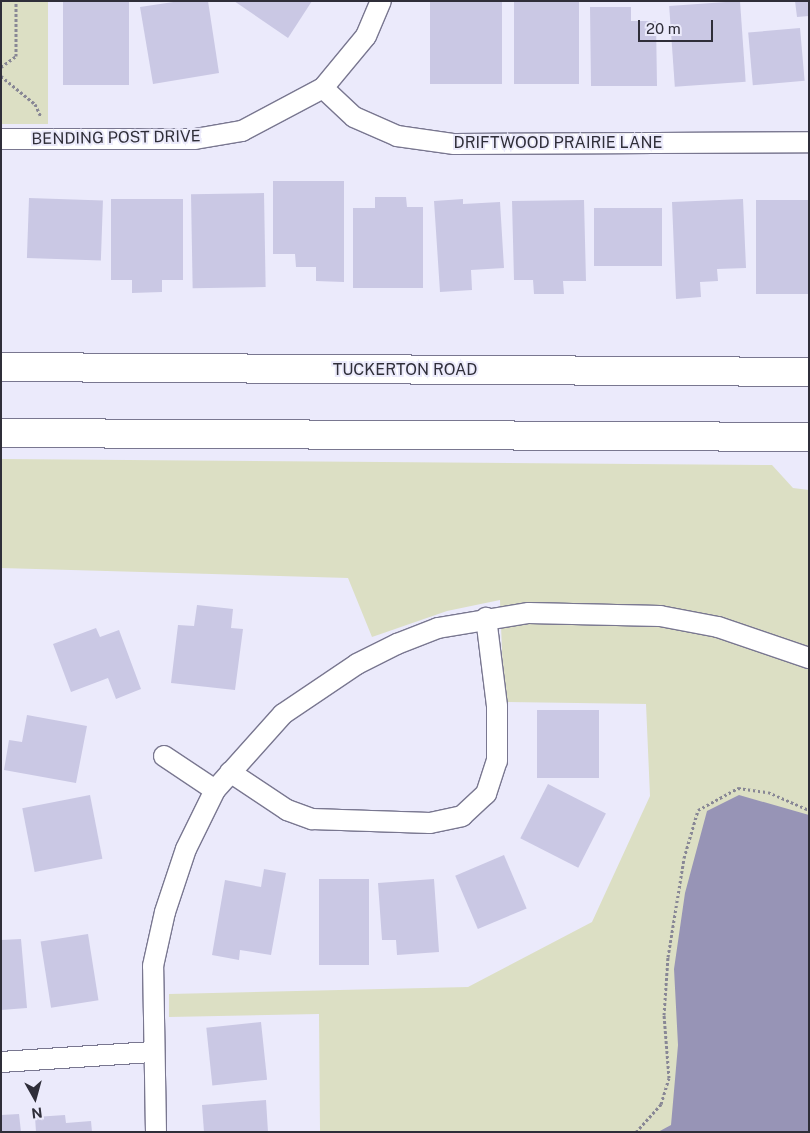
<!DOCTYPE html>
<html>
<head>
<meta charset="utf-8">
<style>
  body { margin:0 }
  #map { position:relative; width:810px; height:1133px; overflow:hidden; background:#ebeafb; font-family:"Public Sans",sans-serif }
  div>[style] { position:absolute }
  .green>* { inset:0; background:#dcdfc4; transform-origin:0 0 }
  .water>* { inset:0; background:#9794b6 }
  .building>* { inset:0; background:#cac8e4; transform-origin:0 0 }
  .path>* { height:3px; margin-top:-1.5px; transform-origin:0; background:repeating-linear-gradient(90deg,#888795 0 2.5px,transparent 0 5px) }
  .roads { filter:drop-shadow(1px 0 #797790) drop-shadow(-1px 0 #797790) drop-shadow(0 1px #797790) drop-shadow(0 -1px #797790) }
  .street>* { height:20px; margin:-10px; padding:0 10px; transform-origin:10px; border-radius:10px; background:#fff }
  .secondary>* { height:28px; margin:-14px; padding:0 14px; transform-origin:14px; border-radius:14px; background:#fff }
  span { translate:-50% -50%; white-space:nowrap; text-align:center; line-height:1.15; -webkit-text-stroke:4px #ebeafb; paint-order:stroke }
  .street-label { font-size:16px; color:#2f2e39 }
  .frame { position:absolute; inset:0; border:2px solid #2f2e39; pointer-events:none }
  .north { position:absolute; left:10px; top:1073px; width:50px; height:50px; -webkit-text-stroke:4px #ebeafb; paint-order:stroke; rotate:173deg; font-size:14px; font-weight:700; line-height:20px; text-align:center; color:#2f2e39 }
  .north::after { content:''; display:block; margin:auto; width:18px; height:22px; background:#2f2e39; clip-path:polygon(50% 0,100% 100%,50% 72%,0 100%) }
  .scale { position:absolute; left:638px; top:20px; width:75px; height:22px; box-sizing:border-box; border:2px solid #2f2e39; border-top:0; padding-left:6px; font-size:15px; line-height:18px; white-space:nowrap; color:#2f2e39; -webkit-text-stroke:4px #ebeafb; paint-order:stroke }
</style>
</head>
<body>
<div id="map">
  <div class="green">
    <div style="left:1px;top:1px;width:47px;height:123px"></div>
    <div style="clip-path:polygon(1px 459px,772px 465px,793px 488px,809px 490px,809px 1132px,320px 1132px,319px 1014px,169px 1017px,169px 994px,468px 987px,592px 922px,650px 796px,646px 704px,504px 702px,500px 600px,447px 611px,372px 637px,348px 578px,1px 568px)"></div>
  </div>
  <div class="water">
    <div style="clip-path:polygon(739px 795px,809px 815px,809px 1132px,658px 1132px,671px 1125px,678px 1045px,674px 969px,685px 893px,707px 811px)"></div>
  </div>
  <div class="building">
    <div style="left:63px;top:1px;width:66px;height:84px"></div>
    <div style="clip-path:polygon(180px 1px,208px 1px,219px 73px,153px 84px,140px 7px)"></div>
    <div style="clip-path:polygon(234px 1px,312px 1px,288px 38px)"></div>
    <div style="left:430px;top:1px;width:72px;height:83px"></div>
    <div style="left:514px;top:1px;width:65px;height:83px"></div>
    <div style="left:740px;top:1px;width:81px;height:71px;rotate:86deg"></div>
    <div style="clip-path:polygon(795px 1px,809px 1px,809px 16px,797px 17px)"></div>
    <div style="clip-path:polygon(590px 7px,631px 7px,631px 21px,656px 21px,657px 86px,591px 86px)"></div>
    <div style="left:800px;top:28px;width:53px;height:52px;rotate:85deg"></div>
    <div style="clip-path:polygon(273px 181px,344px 181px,344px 282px,316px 281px,316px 267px,296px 267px,295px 254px,273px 254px)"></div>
    <div style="left:264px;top:193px;width:94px;height:73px;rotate:89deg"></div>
    <div style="clip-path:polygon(375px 197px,406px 197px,407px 207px,423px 207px,423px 288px,353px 288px,353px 208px,375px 208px)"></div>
    <div style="left:29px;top:198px;width:74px;height:60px;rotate:2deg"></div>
    <div style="clip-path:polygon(111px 199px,183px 199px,183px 280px,162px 280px,162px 292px,132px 293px,132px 280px,111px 280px)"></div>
    <div style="clip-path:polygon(463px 199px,463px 204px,500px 202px,504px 268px,471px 270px,472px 290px,440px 292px,434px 201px)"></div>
    <div style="clip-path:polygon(743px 199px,746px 268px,717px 269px,718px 281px,700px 282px,701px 297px,676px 299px,672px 202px)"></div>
    <div style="clip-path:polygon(584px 200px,586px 281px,563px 281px,564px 294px,534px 294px,533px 280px,514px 280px,512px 201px)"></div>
    <div style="left:756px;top:200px;width:53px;height:94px"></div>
    <div style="left:594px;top:208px;width:68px;height:58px"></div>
    <div style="clip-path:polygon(197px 605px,233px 609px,231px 628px,243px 629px,235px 690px,171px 683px,178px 625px,194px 626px)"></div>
    <div style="clip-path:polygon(96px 628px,100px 637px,119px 630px,141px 689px,116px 699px,108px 678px,71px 692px,53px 644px)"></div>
    <div style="left:537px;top:710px;width:62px;height:68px"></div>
    <div style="clip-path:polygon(27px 715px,87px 726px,76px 783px,4px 770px,9px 740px,22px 742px)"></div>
    <div style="left:548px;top:784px;width:65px;height:61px;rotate:27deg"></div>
    <div style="left:90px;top:795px;width:65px;height:69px;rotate:79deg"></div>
    <div style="left:504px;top:855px;width:58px;height:53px;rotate:67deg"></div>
    <div style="clip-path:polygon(264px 869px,286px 873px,271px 955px,240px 950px,239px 960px,212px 955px,225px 880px,261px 887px)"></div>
    <div style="left:319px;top:879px;width:50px;height:86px"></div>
    <div style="clip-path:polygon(434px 879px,439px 952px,397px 955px,396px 940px,382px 940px,378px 883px)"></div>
    <div style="left:88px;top:934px;width:67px;height:48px;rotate:81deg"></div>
    <div style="clip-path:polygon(21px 939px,27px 1008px,1px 1010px,1px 940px)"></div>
    <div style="left:261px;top:1022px;width:58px;height:55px;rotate:84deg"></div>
    <div style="clip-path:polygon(266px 1100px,268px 1132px,204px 1132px,202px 1105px)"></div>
    <div style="clip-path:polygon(19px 1114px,21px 1132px,1px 1132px,1px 1115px)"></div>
    <div style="clip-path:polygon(65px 1115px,66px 1123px,91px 1121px,92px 1132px,36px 1132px,35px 1117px)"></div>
  </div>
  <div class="path">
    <div style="left:1px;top:67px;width:19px;rotate:-36deg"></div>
    <div style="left:16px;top:56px;width:55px;rotate:-90deg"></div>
    <div style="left:1px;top:76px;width:44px;rotate:39.5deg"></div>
    <div style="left:35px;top:104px;width:14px;rotate:65deg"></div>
    <div style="left:636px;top:1132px;width:38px;rotate:-48deg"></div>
    <div style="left:661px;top:1104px;width:27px;rotate:-73deg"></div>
    <div style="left:669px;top:1078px;width:63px;rotate:-94.5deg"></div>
    <div style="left:664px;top:1015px;width:58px;rotate:-86.1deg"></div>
    <div style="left:668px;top:957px;width:100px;rotate:-80.8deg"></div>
    <div style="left:684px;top:858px;width:50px;rotate:-73.7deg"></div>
    <div style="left:698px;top:810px;width:46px;rotate:-28.8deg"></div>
    <div style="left:738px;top:788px;width:30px;rotate:8deg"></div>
    <div style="left:768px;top:792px;width:45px;rotate:23.7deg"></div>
  </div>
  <div class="roads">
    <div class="street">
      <div style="left:323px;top:88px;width:42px;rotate:43.1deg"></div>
      <div style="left:354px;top:117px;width:47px;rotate:23.8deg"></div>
      <div style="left:397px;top:136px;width:58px;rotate:8deg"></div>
      <div style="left:454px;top:144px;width:355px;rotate:-0.3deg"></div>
      <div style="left:1px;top:139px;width:194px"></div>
      <div style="left:195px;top:139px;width:48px;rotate:-9.7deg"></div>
      <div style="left:242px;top:131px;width:92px;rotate:-28deg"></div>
      <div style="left:323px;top:88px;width:67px;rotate:-50.4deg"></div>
      <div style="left:366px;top:36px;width:38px;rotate:-67deg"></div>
      <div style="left:164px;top:756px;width:61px;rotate:33.7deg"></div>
      <div style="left:230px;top:772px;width:69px;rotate:33.7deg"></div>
      <div style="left:287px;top:810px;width:27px;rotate:20deg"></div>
      <div style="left:312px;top:819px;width:118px;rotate:1.9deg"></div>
      <div style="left:430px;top:823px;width:33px;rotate:-12deg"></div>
      <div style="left:462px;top:816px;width:33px;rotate:-43deg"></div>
      <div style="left:486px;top:794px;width:35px;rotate:-72deg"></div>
      <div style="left:497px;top:761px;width:55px;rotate:-90deg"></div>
      <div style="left:497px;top:706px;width:89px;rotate:-97.1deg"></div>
      <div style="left:1px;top:1062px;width:152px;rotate:-3.8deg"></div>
      <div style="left:156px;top:1132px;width:166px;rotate:-91deg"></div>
      <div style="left:153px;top:966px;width:55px;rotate:-77.5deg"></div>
      <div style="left:165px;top:912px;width:66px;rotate:-71.6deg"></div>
      <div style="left:186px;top:849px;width:66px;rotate:-63.8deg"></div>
      <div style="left:215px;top:790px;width:102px;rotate:-48.2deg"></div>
      <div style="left:283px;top:714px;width:89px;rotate:-34deg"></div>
      <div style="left:357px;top:664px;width:45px;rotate:-26.6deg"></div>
      <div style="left:397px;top:644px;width:44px;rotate:-21.3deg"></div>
      <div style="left:438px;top:628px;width:92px;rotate:-9.4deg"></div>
      <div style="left:529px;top:613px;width:131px;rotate:1.3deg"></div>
      <div style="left:660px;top:616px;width:59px;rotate:10.7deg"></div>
      <div style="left:718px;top:627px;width:96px;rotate:18.8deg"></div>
    </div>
    <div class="secondary">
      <div style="left:1px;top:367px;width:808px;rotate:0.35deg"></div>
      <div style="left:1px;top:433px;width:808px;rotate:0.28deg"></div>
    </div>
  </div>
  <div class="street-label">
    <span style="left:116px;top:138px;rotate:-1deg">BENDING POST DRIVE</span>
    <span style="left:558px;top:143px">DRIFTWOOD PRAIRIE LANE</span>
    <span style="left:405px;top:370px">TUCKERTON ROAD</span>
  </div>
  <div class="frame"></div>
  <div class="north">N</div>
  <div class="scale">20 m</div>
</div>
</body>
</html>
